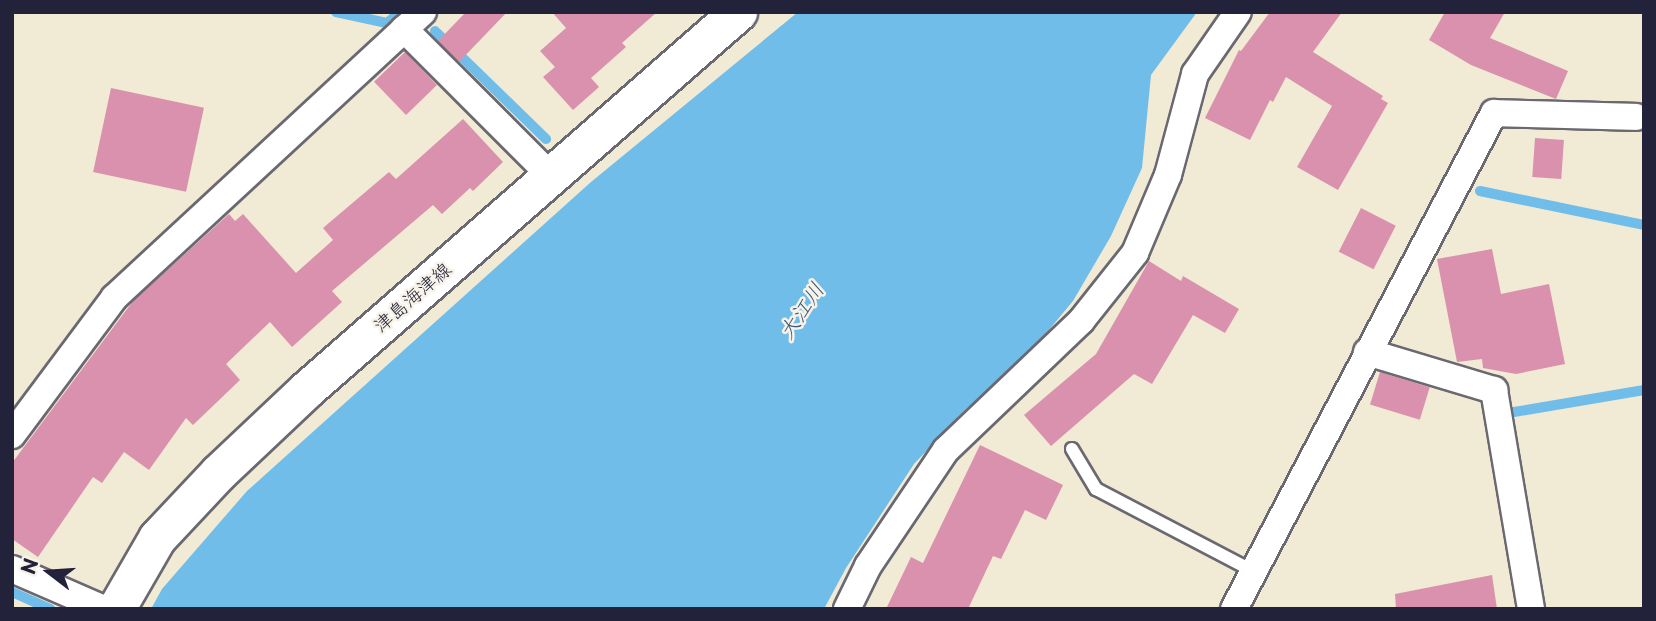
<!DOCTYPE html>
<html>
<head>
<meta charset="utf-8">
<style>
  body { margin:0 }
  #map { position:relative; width:1656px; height:621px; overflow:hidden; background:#f1ead4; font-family:"Playpen Sans","Klee One",sans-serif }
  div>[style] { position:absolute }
  .water>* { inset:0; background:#70bdea }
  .stream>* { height:10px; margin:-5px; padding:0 5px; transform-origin:5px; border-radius:5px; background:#70bdea }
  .building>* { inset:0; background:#da91ad; transform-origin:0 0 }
  .roads { filter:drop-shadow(2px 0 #6a6871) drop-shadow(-2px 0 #6a6871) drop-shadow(0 2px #6a6871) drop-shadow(0 -2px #6a6871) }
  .service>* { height:12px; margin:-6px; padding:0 6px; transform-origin:6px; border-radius:6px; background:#fff }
  .minor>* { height:26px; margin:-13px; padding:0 13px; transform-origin:13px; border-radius:13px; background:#fff }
  .secondary>* { height:37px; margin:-18.5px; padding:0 18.5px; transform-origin:18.5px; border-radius:18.5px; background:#fff }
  span { translate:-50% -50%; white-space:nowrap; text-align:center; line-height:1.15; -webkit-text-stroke:5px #f7f3e8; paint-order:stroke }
  .street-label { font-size:19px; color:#22223b }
  .water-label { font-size:21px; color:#3d5878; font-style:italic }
  .frame { position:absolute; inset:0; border:14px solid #22223b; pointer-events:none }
  .north { position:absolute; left:14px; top:537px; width:70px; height:70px; -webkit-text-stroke:5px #f7f3e8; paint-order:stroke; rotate:287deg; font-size:19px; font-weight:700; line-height:28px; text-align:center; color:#22223b }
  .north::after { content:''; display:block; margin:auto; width:24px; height:32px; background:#22223b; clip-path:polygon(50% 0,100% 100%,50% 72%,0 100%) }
</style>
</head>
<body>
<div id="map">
  <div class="water">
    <div style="clip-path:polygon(798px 12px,1197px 12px,1151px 75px,1142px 168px,1111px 236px,1073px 301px,1023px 361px,965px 410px,914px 464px,846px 568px,824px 609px,151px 609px,162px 589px,247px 491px,591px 182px)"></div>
  </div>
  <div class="stream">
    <div style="left:336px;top:12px;width:52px;rotate:12.2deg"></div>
    <div style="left:387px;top:23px;width:17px;rotate:-40deg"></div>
    <div style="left:435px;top:31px;width:155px;rotate:44.2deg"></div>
    <div style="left:1480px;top:191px;width:167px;rotate:11.7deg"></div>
    <div style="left:1514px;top:412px;width:132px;rotate:-9.6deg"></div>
    <div style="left:12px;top:592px;width:42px;rotate:24.1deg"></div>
  </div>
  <div class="building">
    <div style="clip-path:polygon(466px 12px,507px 12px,459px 62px,438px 41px)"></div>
    <div style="clip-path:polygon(552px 12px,657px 12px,622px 43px,626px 47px,591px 78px,599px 87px,573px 110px,543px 77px,555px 67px,540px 51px,566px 28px)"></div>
    <div style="clip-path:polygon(1270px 12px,1342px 12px,1313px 52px,1383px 96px,1381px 99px,1388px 103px,1338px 190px,1297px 167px,1332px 106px,1286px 77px,1273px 102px,1270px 100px,1250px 140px,1205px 118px,1239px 50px,1241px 51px)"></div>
    <div style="clip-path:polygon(1445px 12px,1505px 12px,1490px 38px,1568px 71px,1556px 99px,1471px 65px,1429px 40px)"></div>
    <div style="left:405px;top:52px;width:46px;height:43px;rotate:46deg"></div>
    <div style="left:111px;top:88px;width:95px;height:86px;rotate:12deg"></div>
    <div style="clip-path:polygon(463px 119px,503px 162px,473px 191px,470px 188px,442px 214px,433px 205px,332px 291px,342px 302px,292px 347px,270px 322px,226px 364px,240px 380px,193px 425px,186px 418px,149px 470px,124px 452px,102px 483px,93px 477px,38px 557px,12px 539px,12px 463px,133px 301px,229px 214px,235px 221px,243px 214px,296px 273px,333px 240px,323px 228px,389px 172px,396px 179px)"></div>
    <div style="left:1535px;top:138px;width:29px;height:39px;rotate:4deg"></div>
    <div style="left:1361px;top:208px;width:39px;height:49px;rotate:27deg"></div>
    <div style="clip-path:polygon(1492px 249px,1501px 294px,1549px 284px,1565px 364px,1516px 374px,1483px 368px,1482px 359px,1457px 362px,1437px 259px)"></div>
    <div style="clip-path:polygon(1149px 261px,1181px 281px,1183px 276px,1239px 309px,1225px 333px,1193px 315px,1152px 384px,1134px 374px,1051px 446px,1024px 415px,1096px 354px)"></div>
    <div style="left:1380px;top:372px;width:52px;height:34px;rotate:17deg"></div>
    <div style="clip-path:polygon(980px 445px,1063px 485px,1046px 520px,1025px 510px,1001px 559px,993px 556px,968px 609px,886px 609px,911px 557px,923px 563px)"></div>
    <div style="clip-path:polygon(1492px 575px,1497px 609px,1396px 609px,1395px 594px)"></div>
  </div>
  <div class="roads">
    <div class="service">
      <div style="left:1072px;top:449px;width:47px;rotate:59deg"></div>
      <div style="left:1096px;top:489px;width:177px;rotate:27.6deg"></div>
    </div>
    <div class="minor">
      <div style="left:404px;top:29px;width:208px;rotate:45deg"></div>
      <div style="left:1367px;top:352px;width:133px;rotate:16.7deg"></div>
      <div style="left:1494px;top:390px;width:222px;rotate:80.4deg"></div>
      <div style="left:12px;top:435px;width:171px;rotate:-53.3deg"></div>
      <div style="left:114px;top:298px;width:421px;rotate:-42.8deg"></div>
      <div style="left:12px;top:569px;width:100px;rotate:23.5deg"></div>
      <div style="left:847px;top:609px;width:48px;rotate:-64deg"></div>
      <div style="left:868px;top:566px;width:140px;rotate:-56.1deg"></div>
      <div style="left:946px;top:450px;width:187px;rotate:-43.7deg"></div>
      <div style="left:1081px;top:321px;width:87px;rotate:-51.5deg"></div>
      <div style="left:1135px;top:253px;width:85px;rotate:-67.1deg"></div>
      <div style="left:1168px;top:175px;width:105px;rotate:-75deg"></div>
      <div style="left:1195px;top:74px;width:75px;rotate:-55.3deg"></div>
      <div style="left:1234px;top:609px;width:560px;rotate:-62.34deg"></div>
      <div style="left:1494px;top:113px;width:142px;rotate:1.6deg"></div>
    </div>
    <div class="secondary">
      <div style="left:116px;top:609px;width:82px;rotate:-60deg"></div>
      <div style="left:157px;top:538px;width:89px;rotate:-46.8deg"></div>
      <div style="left:218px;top:473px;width:122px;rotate:-43.3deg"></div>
      <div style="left:307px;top:389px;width:573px;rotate:-41.18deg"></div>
    </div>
  </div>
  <div class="street-label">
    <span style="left:412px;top:297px;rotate:-41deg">津島海津線</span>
  </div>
  <div class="water-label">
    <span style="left:800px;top:310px;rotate:-56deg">大江川</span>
  </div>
  <div class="frame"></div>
  <div class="north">N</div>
</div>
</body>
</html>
